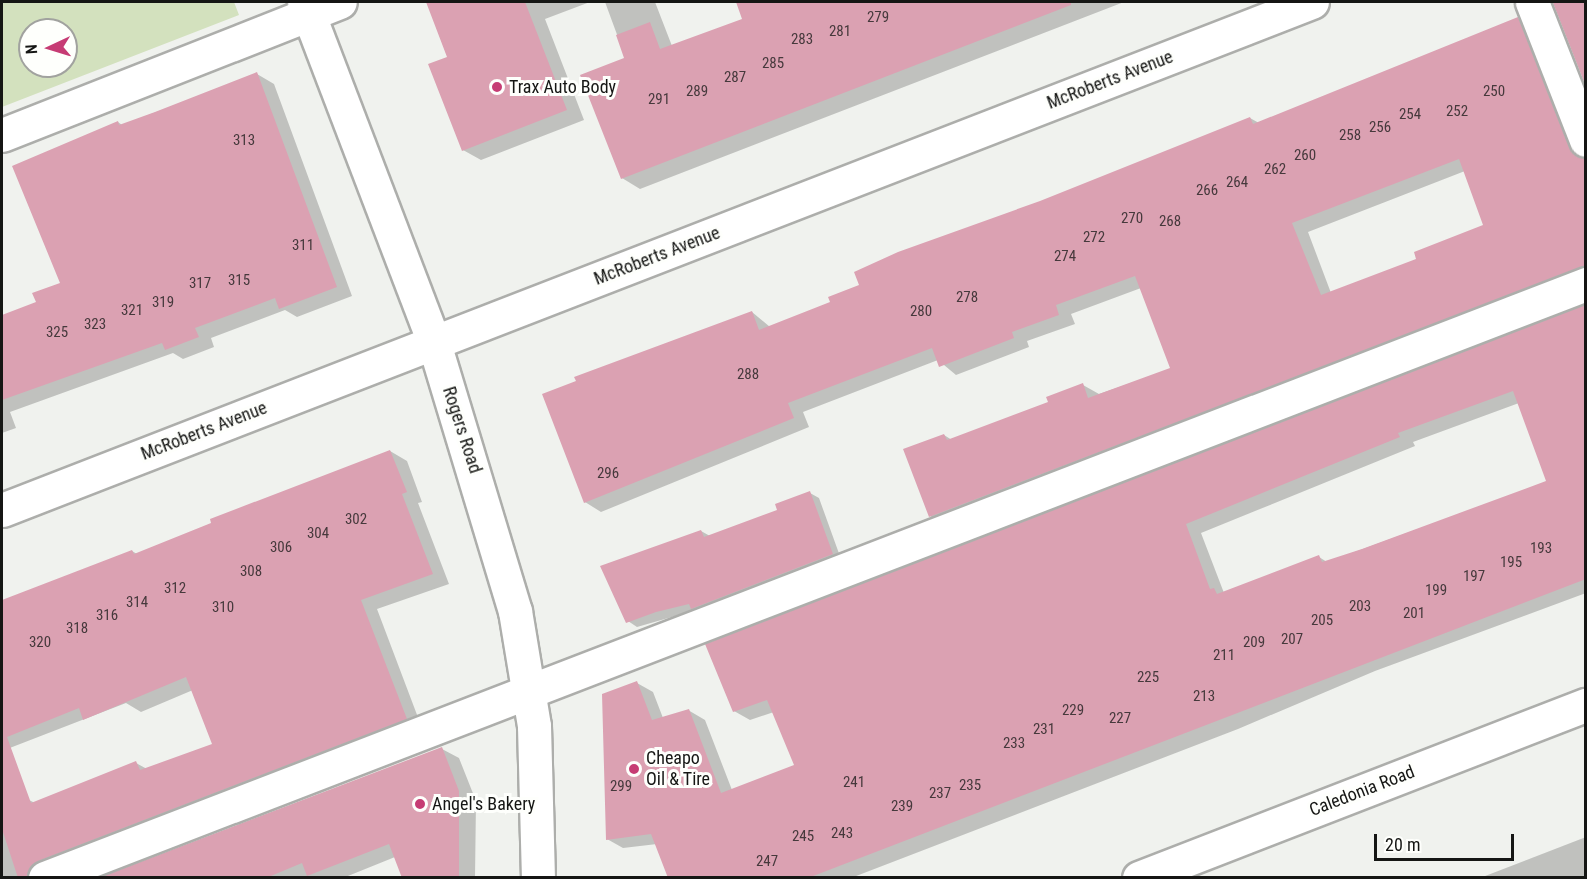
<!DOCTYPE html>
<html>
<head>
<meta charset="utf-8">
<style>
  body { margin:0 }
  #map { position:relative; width:1587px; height:879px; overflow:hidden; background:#f0f2ee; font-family:"Roboto Condensed",sans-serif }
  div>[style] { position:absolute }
  .green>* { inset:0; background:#d3e1be }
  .shadow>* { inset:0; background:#0003 }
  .building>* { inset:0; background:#dba1b2 }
  .roads { filter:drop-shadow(2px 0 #adaeab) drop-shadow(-2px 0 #adaeab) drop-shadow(0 2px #adaeab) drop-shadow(0 -2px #adaeab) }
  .minor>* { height:33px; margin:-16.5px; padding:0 16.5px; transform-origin:16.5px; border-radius:16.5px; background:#fff }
  .dots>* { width:16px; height:16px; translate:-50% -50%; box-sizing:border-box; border:3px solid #fefffc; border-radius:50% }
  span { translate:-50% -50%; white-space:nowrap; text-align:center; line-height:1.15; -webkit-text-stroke:6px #fefffc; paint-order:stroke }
  .number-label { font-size:15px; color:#46393c }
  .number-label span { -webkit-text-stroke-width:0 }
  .street-label { font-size:18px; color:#151614 }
  .poi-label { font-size:18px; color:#151614 }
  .left { translate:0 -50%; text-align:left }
  .frame { position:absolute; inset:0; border:3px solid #151614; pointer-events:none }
  .north { position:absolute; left:18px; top:18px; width:60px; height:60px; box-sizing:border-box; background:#fefffc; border:2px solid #a1a29f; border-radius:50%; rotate:266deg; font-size:16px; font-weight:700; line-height:24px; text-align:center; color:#151614 }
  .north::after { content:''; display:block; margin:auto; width:21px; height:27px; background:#c63c74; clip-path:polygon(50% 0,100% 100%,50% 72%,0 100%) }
  .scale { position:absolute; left:1374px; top:834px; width:140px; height:27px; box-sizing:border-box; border:3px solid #151614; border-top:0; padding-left:8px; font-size:18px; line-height:21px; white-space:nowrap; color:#151614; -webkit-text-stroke:4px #fefffc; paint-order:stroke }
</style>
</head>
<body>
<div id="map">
  <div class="green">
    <div style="clip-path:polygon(evenodd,2px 2px,234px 2px,239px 15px,2px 107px,2px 2px,30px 30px,66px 30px,66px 66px,30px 66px,30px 30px)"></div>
  </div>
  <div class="shadow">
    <div style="clip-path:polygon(427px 2px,590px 2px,545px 19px,584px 120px,481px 160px,463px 150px,448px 58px)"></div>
    <div style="clip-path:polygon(605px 2px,655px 2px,672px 46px,744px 20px,737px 2px,1124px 2px,640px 189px,622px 178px,626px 59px)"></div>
    <div style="clip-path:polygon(evenodd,1518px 19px,1534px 28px,1586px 158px,1586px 279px,946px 526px,930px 516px,944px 435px,952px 440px,1050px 403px,1083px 385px,1099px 394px,1172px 369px,1141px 288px,1071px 314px,1075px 324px,1027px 341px,1029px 347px,956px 375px,938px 360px,803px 412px,809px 427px,601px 512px,585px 502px,752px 312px,770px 327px,832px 303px,861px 286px,1041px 202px,1250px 118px,1259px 123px,1518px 19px,1465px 171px,1485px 226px,1418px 259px,1331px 293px,1308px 232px,1465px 171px)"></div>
    <div style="clip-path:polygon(257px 74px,274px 84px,352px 296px,297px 317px,285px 310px,211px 338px,214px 347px,183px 359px,173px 353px,10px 412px,16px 428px,2px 433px,2px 317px,38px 303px,62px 284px,118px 122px,122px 125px)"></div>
    <div style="clip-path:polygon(evenodd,1586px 306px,1586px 593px,1375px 671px,1238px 729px,851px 878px,671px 878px,657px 844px,623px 848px,607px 839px,637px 683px,653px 692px,663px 718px,688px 710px,705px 720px,732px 790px,796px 766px,774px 712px,750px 720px,734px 711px,1586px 306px,1519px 403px,1548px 482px,1327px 562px,1319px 557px,1224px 593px,1201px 533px,1415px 446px,1413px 442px,1519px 403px)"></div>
    <div style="clip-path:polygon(390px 451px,407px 461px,422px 502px,418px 503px,449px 584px,377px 609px,422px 728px,46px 878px,2px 878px,2px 811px,29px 800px,35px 803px,136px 763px,147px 769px,214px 745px,193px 690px,141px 712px,126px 703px,2px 751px,2px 603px,132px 551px,137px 554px)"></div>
    <div style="clip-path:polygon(810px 493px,819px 498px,841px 559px,696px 610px,637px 627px,628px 621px,701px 531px,710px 536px,779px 511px)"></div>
    <div style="clip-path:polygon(442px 749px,459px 758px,476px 801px,475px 878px,403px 878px,395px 857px,343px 878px,103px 878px)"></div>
    <div style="clip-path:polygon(1586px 837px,1586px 878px,1480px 878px)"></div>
  </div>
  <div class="building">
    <div style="clip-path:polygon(426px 2px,525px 2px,567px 110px,462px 151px,428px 64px,447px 57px)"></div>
    <div style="clip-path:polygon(736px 2px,1071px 2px,1071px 5px,621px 179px,580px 75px,624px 58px,616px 35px,650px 22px,660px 49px,742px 19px)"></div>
    <div style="clip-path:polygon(1557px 2px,1586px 2px,1586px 87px,1553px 3px)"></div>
    <div style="clip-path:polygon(evenodd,1518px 17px,1569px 147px,1575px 155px,1586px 158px,1586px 266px,929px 517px,903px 449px,944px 434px,947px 440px,1048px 402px,1046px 397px,1083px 383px,1088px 398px,1170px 368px,1135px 276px,1056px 305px,1059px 315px,1012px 332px,1014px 338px,939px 367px,932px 348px,788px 403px,794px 418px,584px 503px,542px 394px,576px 381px,574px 377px,752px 311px,759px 330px,830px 302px,828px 297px,859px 285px,854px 272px,898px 252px,1040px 201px,1250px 117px,1253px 124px,1518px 17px,1459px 159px,1483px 225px,1414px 252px,1416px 259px,1321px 295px,1292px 223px,1459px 159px)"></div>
    <div style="clip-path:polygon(257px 72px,337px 287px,279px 309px,275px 298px,195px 328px,199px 337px,165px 350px,162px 343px,2px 400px,2px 315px,36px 302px,32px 293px,60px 283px,12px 166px,118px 121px,119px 125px,155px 112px)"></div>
    <div style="clip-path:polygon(evenodd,1586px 304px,1586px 579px,808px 878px,668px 878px,651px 834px,606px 840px,602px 694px,637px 681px,652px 720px,689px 709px,721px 793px,794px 765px,767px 700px,733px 712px,705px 644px,1586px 304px,1513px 391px,1546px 481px,1362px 549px,1322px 562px,1319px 555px,1217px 594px,1214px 588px,1210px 589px,1186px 524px,1400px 437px,1398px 433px,1513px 391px)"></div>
    <div style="clip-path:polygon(evenodd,390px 450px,407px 492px,402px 494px,433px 574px,361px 600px,407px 719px,38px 861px,30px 867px,27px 878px,18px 878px,2px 829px,2px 600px,132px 550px,134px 554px,211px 523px,210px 519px,390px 450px,186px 677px,212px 744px,140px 770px,136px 761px,31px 803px,7px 737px,79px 708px,83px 720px,186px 677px)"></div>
    <div style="clip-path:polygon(810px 491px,833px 554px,691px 609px,689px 604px,656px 612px,626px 623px,600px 566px,701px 530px,704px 537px,777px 510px,775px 504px)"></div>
    <div style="clip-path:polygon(442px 747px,459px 791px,459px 878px,402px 878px,389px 844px,307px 876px,302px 863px,266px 878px,98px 878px)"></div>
  </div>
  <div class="roads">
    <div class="minor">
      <div style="left:304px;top:2px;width:365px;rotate:69.1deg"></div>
      <div style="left:434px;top:343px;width:280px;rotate:73.2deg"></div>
      <div style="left:515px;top:611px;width:117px;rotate:80.6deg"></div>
      <div style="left:534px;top:726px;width:152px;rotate:88.5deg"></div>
      <div style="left:1532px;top:2px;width:148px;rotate:68.6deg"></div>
      <div style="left:2px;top:135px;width:363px;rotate:-21.5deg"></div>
      <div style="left:2px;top:510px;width:1405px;rotate:-21.2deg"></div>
      <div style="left:45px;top:878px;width:1652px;rotate:-21.08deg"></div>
      <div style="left:1139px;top:878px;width:479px;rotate:-21.2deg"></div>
    </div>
  </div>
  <div class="dots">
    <div style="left:497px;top:87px;background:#c63c74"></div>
    <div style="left:634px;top:769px;background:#c63c74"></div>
    <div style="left:420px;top:804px;background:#c63c74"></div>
  </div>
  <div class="number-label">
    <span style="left:878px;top:18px">279</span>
    <span style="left:840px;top:32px">281</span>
    <span style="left:802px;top:40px">283</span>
    <span style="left:773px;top:64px">285</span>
    <span style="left:735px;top:78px">287</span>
    <span style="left:697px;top:92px">289</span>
    <span style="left:1494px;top:92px">250</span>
    <span style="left:659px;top:100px">291</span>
    <span style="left:1457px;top:112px">252</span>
    <span style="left:1410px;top:115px">254</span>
    <span style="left:1380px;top:128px">256</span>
    <span style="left:1350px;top:136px">258</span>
    <span style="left:244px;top:141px">313</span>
    <span style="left:1305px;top:156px">260</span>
    <span style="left:1275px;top:170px">262</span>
    <span style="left:1237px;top:183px">264</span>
    <span style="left:1207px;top:191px">266</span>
    <span style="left:1132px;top:219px">270</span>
    <span style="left:1170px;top:222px">268</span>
    <span style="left:1094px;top:238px">272</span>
    <span style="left:303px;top:246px">311</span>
    <span style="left:1065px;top:257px">274</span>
    <span style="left:239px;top:281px">315</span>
    <span style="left:200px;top:284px">317</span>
    <span style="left:967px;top:298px">278</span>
    <span style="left:163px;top:303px">319</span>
    <span style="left:132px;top:311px">321</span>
    <span style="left:921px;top:312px">280</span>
    <span style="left:95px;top:325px">323</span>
    <span style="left:57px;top:333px">325</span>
    <span style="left:748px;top:375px">288</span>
    <span style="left:608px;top:474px">296</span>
    <span style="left:356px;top:520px">302</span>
    <span style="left:318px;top:534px">304</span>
    <span style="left:281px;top:548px">306</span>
    <span style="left:1541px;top:549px">193</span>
    <span style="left:1511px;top:563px">195</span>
    <span style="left:251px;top:572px">308</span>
    <span style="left:1474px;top:577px">197</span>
    <span style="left:175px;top:589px">312</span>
    <span style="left:1436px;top:591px">199</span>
    <span style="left:137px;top:603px">314</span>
    <span style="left:1360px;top:607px">203</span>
    <span style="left:223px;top:608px">310</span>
    <span style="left:1414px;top:614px">201</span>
    <span style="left:107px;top:616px">316</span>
    <span style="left:1322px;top:621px">205</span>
    <span style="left:77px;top:629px">318</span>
    <span style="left:1292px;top:640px">207</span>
    <span style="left:40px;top:643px">320</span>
    <span style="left:1254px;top:643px">209</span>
    <span style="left:1224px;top:656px">211</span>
    <span style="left:1148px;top:678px">225</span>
    <span style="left:1204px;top:697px">213</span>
    <span style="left:1073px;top:711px">229</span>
    <span style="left:1120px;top:719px">227</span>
    <span style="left:1044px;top:730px">231</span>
    <span style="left:1014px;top:744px">233</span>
    <span style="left:854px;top:783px">241</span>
    <span style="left:970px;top:786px">235</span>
    <span style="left:621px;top:787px">299</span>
    <span style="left:940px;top:794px">237</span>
    <span style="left:902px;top:807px">239</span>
    <span style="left:842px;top:834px">243</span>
    <span style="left:803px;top:837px">245</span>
    <span style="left:767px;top:862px">247</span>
  </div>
  <div class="street-label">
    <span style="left:1110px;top:80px;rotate:-21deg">McRoberts Avenue</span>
    <span style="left:657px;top:256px;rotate:-21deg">McRoberts Avenue</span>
    <span style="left:462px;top:430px;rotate:72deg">Rogers Road</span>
    <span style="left:204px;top:431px;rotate:-21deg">McRoberts Avenue</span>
    <span style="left:1362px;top:791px;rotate:-21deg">Caledonia Road</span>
  </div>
  <div class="poi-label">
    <span class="left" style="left:509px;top:87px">Trax Auto Body</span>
    <span class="left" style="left:646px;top:769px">Cheapo<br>Oil &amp; Tire</span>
    <span class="left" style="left:432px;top:804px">Angel's Bakery</span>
  </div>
  <div class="frame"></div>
  <div class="north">N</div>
  <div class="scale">20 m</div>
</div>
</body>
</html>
